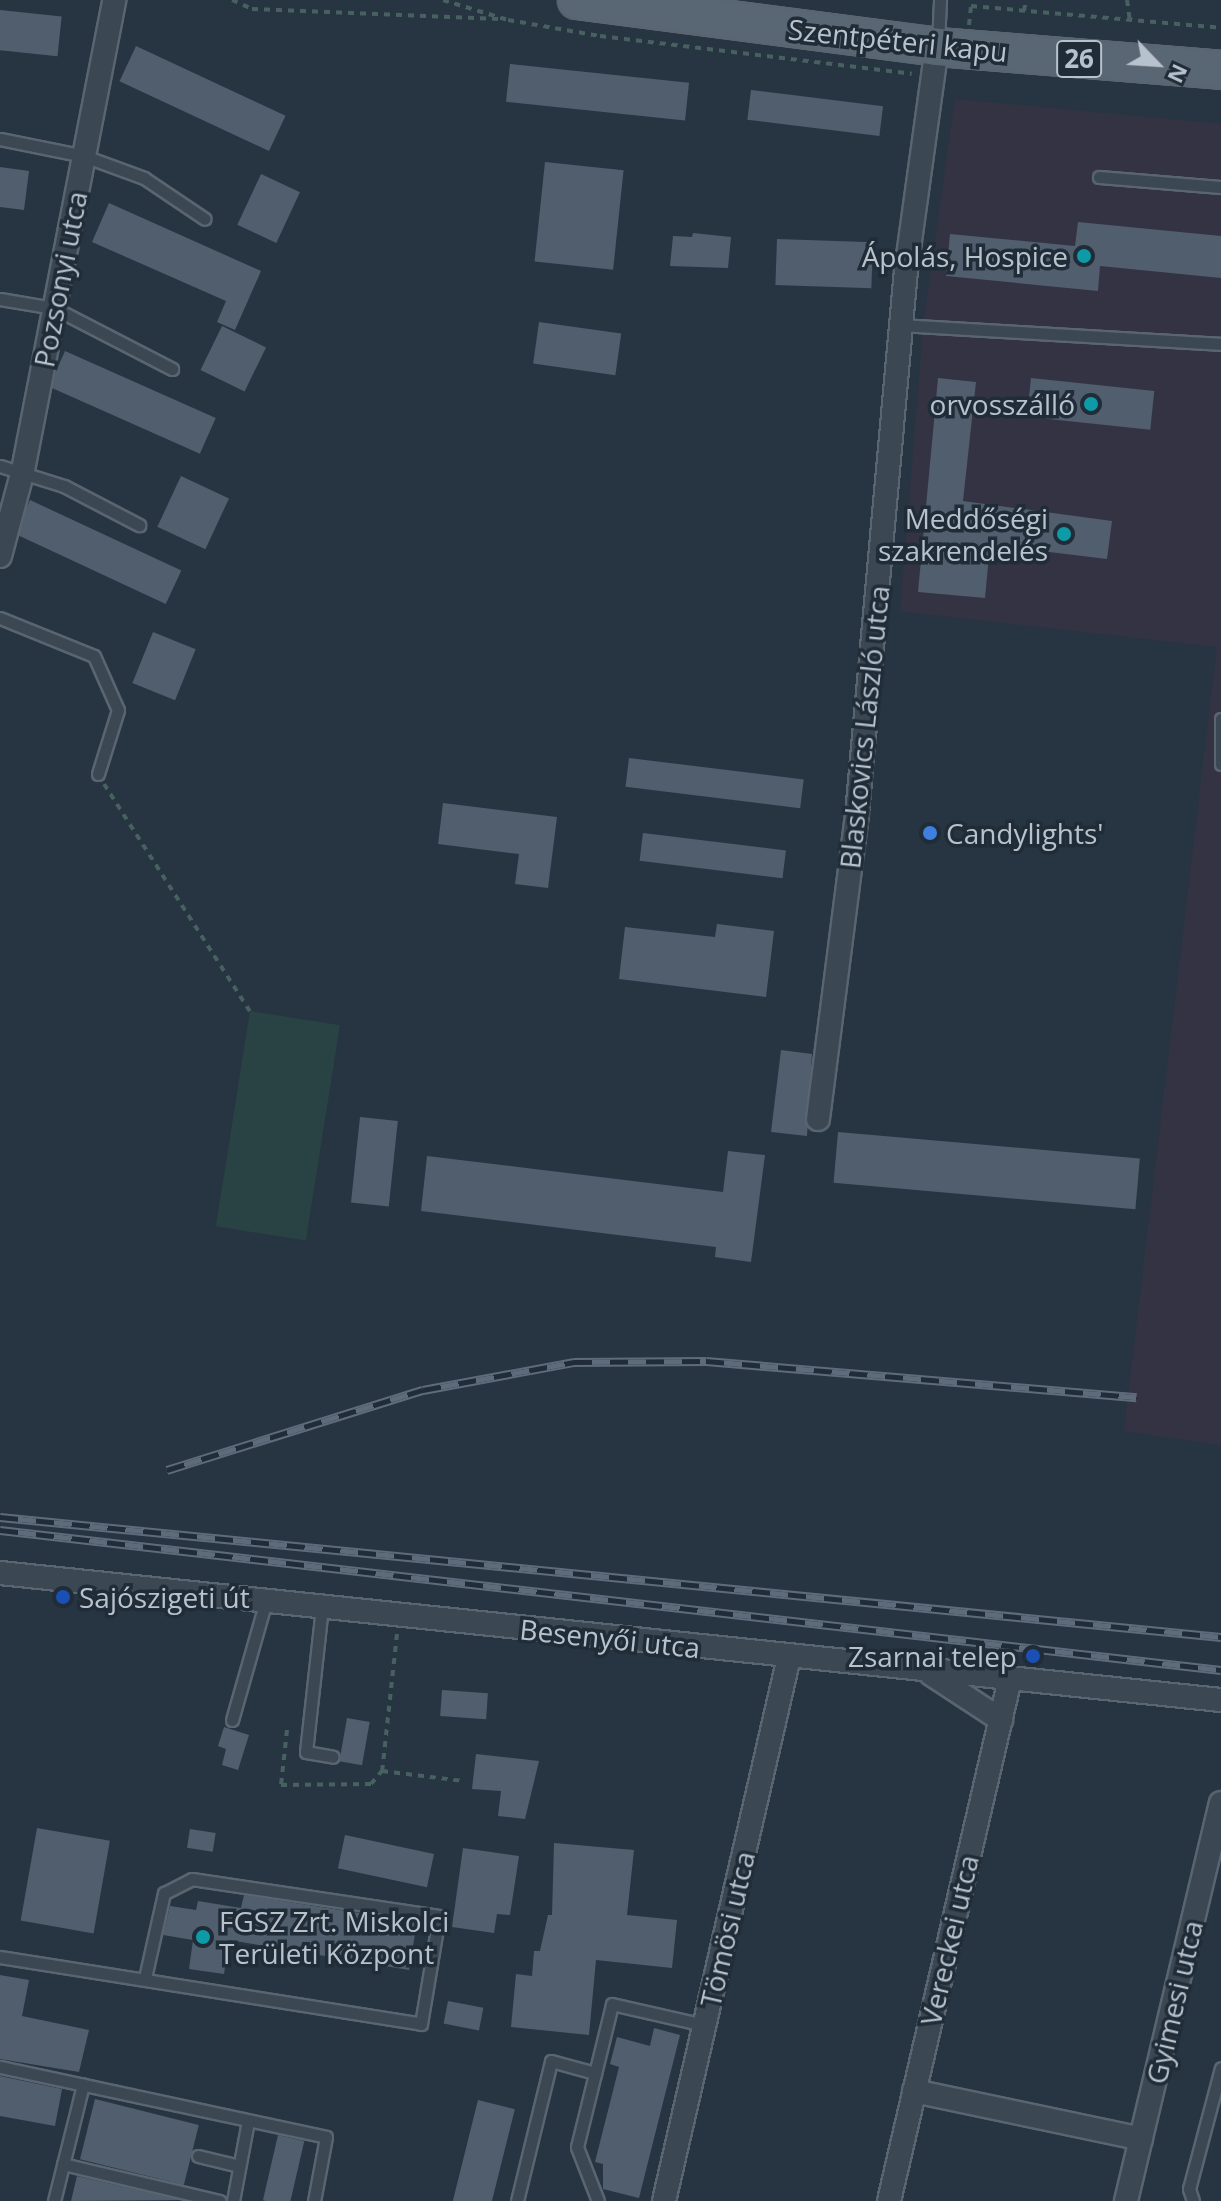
<!DOCTYPE html>
<html>
<head>
<meta charset="utf-8">
<style>
  body { margin:0 }
  #map { position:relative; width:1221px; height:2201px; overflow:hidden; background:#273543; font-family:"Open Sans",sans-serif }
  div>[style] { position:absolute }
  .medical>* { inset:0; background:#343344 }
  .green>* { inset:0; background:#294344; transform-origin:0 0 }
  .building>* { inset:0; background:#505e6e; transform-origin:0 0 }
  .path>* { height:4px; margin-top:-2px; transform-origin:0; background:repeating-linear-gradient(90deg,#476060 0 6px,transparent 0 12px) }
  .roads { filter:drop-shadow(2px 0 #596570) drop-shadow(-2px 0 #596570) drop-shadow(0 2px #596570) drop-shadow(0 -2px #596570) }
  .service>* { height:11px; margin:-5.5px; padding:0 5.5px; transform-origin:5.5px; border-radius:5.5px; background:#3b4753 }
  .minor>* { height:22px; margin:-11px; padding:0 11px; transform-origin:11px; border-radius:11px; background:#3b4753 }
  .primary>* { height:36px; margin:-18px; padding:0 18px; transform-origin:18px; border-radius:18px; background:#596673 }
  .rail>* { height:9px; margin-top:-4.5px; transform-origin:0; background:repeating-linear-gradient(90deg,#202c38 0 18px,#5d6b7a 0 36px); box-sizing:border-box; border-block:2px solid #5d6b7a }
  .dots>* { width:22px; height:22px; translate:-50% -50%; box-sizing:border-box; border:4px solid #202c38; border-radius:50% }
  span { translate:-50% -50%; white-space:nowrap; text-align:center; line-height:1.15; -webkit-text-stroke:7px #202c38; paint-order:stroke }
  .shield-label span { padding:2px 6px; background:#202c38; border:2px solid; border-radius:6px; -webkit-text-stroke-width:0 }
  .shield-label { font-size:26px; color:#b8c2cc; font-weight:700 }
  .street-label { font-size:28px; color:#b8c2cc }
  .poi-label { font-size:28px; color:#b8c2cc }
  .right { translate:-100% -50%; text-align:right }
  .left { translate:0 -50%; text-align:left }
  .north { position:absolute; left:1117px; top:24px; width:80px; height:80px; -webkit-text-stroke:6px #202c38; paint-order:stroke; rotate:115deg; font-size:22px; font-weight:700; line-height:32px; text-align:center; color:#b8c2cc }
  .north::after { content:''; display:block; margin:auto; width:28px; height:36px; background:#b8c2cc; clip-path:polygon(50% 0,100% 100%,50% 72%,0 100%) }
</style>
</head>
<body>
<div id="map">
  <div class="medical">
    <div style="clip-path:polygon(955px 99px,1221px 124px,1221px 1445px,1124px 1431px,1217px 647px,900px 611px,924px 319px)"></div>
  </div>
  <div class="green">
    <div style="left:250px;top:1011px;width:91px;height:218px;rotate:9deg"></div>
  </div>
  <div class="building">
    <div style="left:0;top:10px;width:62px;height:40px;rotate:6deg"></div>
    <div style="left:136px;top:46px;width:165px;height:39px;rotate:25deg"></div>
    <div style="left:510px;top:64px;width:180px;height:38px;rotate:6deg"></div>
    <div style="left:751px;top:90px;width:133px;height:30px;rotate:7deg"></div>
    <div style="left:545px;top:162px;width:79px;height:100px;rotate:6deg"></div>
    <div style="clip-path:polygon(0 167px,29px 171px,24px 210px,0 207px)"></div>
    <div style="left:261px;top:174px;width:43px;height:56px;rotate:25deg"></div>
    <div style="clip-path:polygon(109px 203px,261px 271px,235px 330px,217px 322px,226px 301px,92px 242px)"></div>
    <div style="clip-path:polygon(1078px 222px,1221px 236px,1221px 278px,1100px 266px,1098px 291px,946px 276px,950px 234px,1075px 246px)"></div>
    <div style="clip-path:polygon(693px 233px,731px 237px,728px 268px,670px 266px,673px 236px,692px 237px)"></div>
    <div style="left:777px;top:239px;width:96px;height:46px;rotate:2deg"></div>
    <div style="left:539px;top:322px;width:83px;height:42px;rotate:8deg"></div>
    <div style="left:222px;top:326px;width:49px;height:49px;rotate:26deg"></div>
    <div style="left:65px;top:351px;width:165px;height:39px;rotate:24deg"></div>
    <div style="clip-path:polygon(938px 378px,976px 382px,963px 501px,1112px 521px,1107px 559px,990px 545px,985px 598px,918px 592px)"></div>
    <div style="left:1031px;top:378px;width:124px;height:39px;rotate:6deg"></div>
    <div style="left:181px;top:476px;width:53px;height:56px;rotate:25deg"></div>
    <div style="left:30px;top:500px;width:167px;height:37px;rotate:25deg"></div>
    <div style="left:153px;top:632px;width:46px;height:55px;rotate:22deg"></div>
    <div style="left:629px;top:758px;width:176px;height:29px;rotate:7deg"></div>
    <div style="clip-path:polygon(443px 803px,557px 817px,548px 888px,515px 884px,519px 854px,438px 844px)"></div>
    <div style="left:643px;top:833px;width:144px;height:28px;rotate:7deg"></div>
    <div style="clip-path:polygon(717px 924px,774px 931px,766px 997px,619px 979px,625px 927px,715px 937px)"></div>
    <div style="clip-path:polygon(781px 1050px,812px 1054px,807px 1136px,771px 1132px)"></div>
    <div style="left:360px;top:1117px;width:38px;height:86px;rotate:6deg"></div>
    <div style="left:838px;top:1132px;width:303px;height:51px;rotate:5deg"></div>
    <div style="clip-path:polygon(728px 1151px,765px 1155px,751px 1262px,715px 1257px,716px 1247px,421px 1211px,427px 1156px,723px 1192px)"></div>
    <div style="left:442px;top:1690px;width:46px;height:26px;rotate:4deg"></div>
    <div style="left:347px;top:1718px;width:23px;height:44px;rotate:10deg"></div>
    <div style="clip-path:polygon(224px 1727px,249px 1735px,238px 1770px,222px 1765px,226px 1749px,218px 1746px)"></div>
    <div style="clip-path:polygon(476px 1754px,539px 1761px,525px 1819px,498px 1816px,501px 1791px,472px 1789px)"></div>
    <div style="left:37px;top:1828px;width:74px;height:94px;rotate:10deg"></div>
    <div style="left:190px;top:1829px;width:26px;height:19px;rotate:9deg"></div>
    <div style="left:345px;top:1835px;width:91px;height:34px;rotate:12deg"></div>
    <div style="clip-path:polygon(554px 1843px,634px 1850px,627px 1915px,677px 1920px,672px 1968px,596px 1960px,589px 2035px,511px 2027px,516px 1974px,532px 1976px,534px 1951px,540px 1951px,548px 1915px,552px 1915px)"></div>
    <div style="clip-path:polygon(463px 1848px,519px 1856px,510px 1915px,497px 1914px,494px 1933px,452px 1927px)"></div>
    <div style="clip-path:polygon(244px 1895px,417px 1922px,409px 1970px,229px 1940px,224px 1974px,189px 1969px,193px 1940px,163px 1935px,170px 1906px,196px 1910px,198px 1901px,241px 1908px)"></div>
    <div style="clip-path:polygon(0 1975px,29px 1980px,22px 2016px,89px 2030px,79px 2072px,0 2059px)"></div>
    <div style="left:448px;top:2001px;width:36px;height:23px;rotate:11deg"></div>
    <div style="clip-path:polygon(654px 2028px,680px 2035px,639px 2198px,603px 2189px,603px 2164px,595px 2162px,619px 2067px,610px 2064px,617px 2037px,650px 2046px)"></div>
    <div style="clip-path:polygon(0 2076px,62px 2089px,55px 2126px,0 2116px)"></div>
    <div style="left:95px;top:2099px;width:107px;height:62px;rotate:14deg"></div>
    <div style="left:478px;top:2100px;width:38px;height:104px;rotate:14deg"></div>
    <div style="left:278px;top:2135px;width:27px;height:67px;rotate:13deg"></div>
    <div style="clip-path:polygon(77px 2176px,181px 2200px,71px 2201px)"></div>
  </div>
  <div class="path">
    <div style="left:232px;top:0;width:22px;rotate:24deg"></div>
    <div style="left:252px;top:9px;width:247px;rotate:2.3deg"></div>
    <div style="left:443px;top:0;width:68px;rotate:17.1deg"></div>
    <div style="left:508px;top:20px;width:93px;rotate:9.9deg"></div>
    <div style="left:600px;top:36px;width:314px;rotate:6.9deg"></div>
    <div style="left:1127px;top:0;width:21px;rotate:82deg"></div>
    <div style="left:1024px;top:11px;width:11px;rotate:-80deg"></div>
    <div style="left:969px;top:25px;width:19px;rotate:-84deg"></div>
    <div style="left:971px;top:6px;width:251px;rotate:5deg"></div>
    <div style="left:104px;top:784px;width:270px;rotate:57.3deg"></div>
    <div style="left:397px;top:1634px;width:138px;rotate:96.2deg"></div>
    <div style="left:382px;top:1771px;width:83px;rotate:7deg"></div>
    <div style="left:287px;top:1730px;width:55px;rotate:96.2deg"></div>
    <div style="left:281px;top:1785px;width:90px;rotate:-0.6deg"></div>
    <div style="left:371px;top:1784px;width:17px;rotate:-50deg"></div>
  </div>
  <div class="roads">
    <div class="service">
      <div style="left:938px;top:43px;width:43px;rotate:-87.3deg"></div>
      <div style="left:0;top:139px;width:86px;rotate:11.4deg"></div>
      <div style="left:84px;top:156px;width:64px;rotate:20.1deg"></div>
      <div style="left:144px;top:178px;width:73px;rotate:33.9deg"></div>
      <div style="left:1099px;top:177px;width:122px;rotate:4.7deg"></div>
      <div style="left:0;top:299px;width:55px;rotate:9.5deg"></div>
      <div style="left:54px;top:308px;width:133px;rotate:27.3deg"></div>
      <div style="left:901px;top:325px;width:321px;rotate:3.4deg"></div>
      <div style="left:0;top:466px;width:67px;rotate:17.4deg"></div>
      <div style="left:64px;top:486px;width:85px;rotate:27.5deg"></div>
      <div style="left:0;top:618px;width:101px;rotate:22deg"></div>
      <div style="left:94px;top:656px;width:59px;rotate:66deg"></div>
      <div style="left:118px;top:710px;width:67px;rotate:107.4deg"></div>
      <div style="left:1221px;top:719px;width:45px;rotate:90deg"></div>
      <div style="left:322px;top:1607px;width:146px;rotate:96.3deg"></div>
      <div style="left:306px;top:1752px;width:27px;rotate:10deg"></div>
      <div style="left:232px;top:1720px;width:124px;rotate:-74.1deg"></div>
      <div style="left:0;top:1957px;width:426px;rotate:9deg"></div>
      <div style="left:421px;top:2024px;width:109px;rotate:-80.5deg"></div>
      <div style="left:439px;top:1916px;width:250px;rotate:-171.5deg"></div>
      <div style="left:192px;top:1879px;width:31px;rotate:153deg"></div>
      <div style="left:164px;top:1893px;width:87px;rotate:102.6deg"></div>
      <div style="left:0;top:2067px;width:333px;rotate:12.1deg"></div>
      <div style="left:326px;top:2137px;width:65px;rotate:100.6deg"></div>
      <div style="left:198px;top:2156px;width:42px;rotate:13.7deg"></div>
      <div style="left:63px;top:2164px;width:161px;rotate:13.3deg"></div>
      <div style="left:54px;top:2201px;width:120px;rotate:-76deg"></div>
      <div style="left:233px;top:2201px;width:81px;rotate:-79.4deg"></div>
      <div style="left:517px;top:2201px;width:144px;rotate:-76.3deg"></div>
      <div style="left:551px;top:2061px;width:46px;rotate:15.3deg"></div>
      <div style="left:598px;top:2201px;width:58px;rotate:-111.3deg"></div>
      <div style="left:577px;top:2147px;width:147px;rotate:-76.2deg"></div>
      <div style="left:612px;top:2004px;width:94px;rotate:12.9deg"></div>
      <div style="left:1193px;top:2201px;width:13px;rotate:-108deg"></div>
      <div style="left:1189px;top:2189px;width:125px;rotate:-75.2deg"></div>
    </div>
    <div class="minor">
      <div style="left:0;top:556px;width:89px;rotate:-75deg"></div>
      <div style="left:23px;top:470px;width:479px;rotate:-79deg"></div>
      <div style="left:818px;top:1119px;width:307px;rotate:-82.7deg"></div>
      <div style="left:857px;top:814px;width:546px;rotate:-84.85deg"></div>
      <div style="left:906px;top:270px;width:225px;rotate:-82.1deg"></div>
      <div style="left:0;top:1573px;width:1228px;rotate:5.94deg"></div>
      <div style="left:931px;top:1674px;width:84px;rotate:33.3deg"></div>
      <div style="left:914px;top:2091px;width:232px;rotate:11.9deg"></div>
      <div style="left:664px;top:2201px;width:558px;rotate:-77.06deg"></div>
      <div style="left:889px;top:2201px;width:536px;rotate:-76.95deg"></div>
      <div style="left:1126px;top:2201px;width:409px;rotate:-76.6deg"></div>
    </div>
    <div class="primary">
      <div style="left:577px;top:0;width:363px;rotate:7.4deg"></div>
      <div style="left:937px;top:47px;width:285px;rotate:4.6deg"></div>
    </div>
  </div>
  <div class="rail">
    <div style="left:167px;top:1470px;width:268px;rotate:-17.4deg"></div>
    <div style="left:423px;top:1390px;width:154px;rotate:-10.5deg"></div>
    <div style="left:574px;top:1362px;width:132px;rotate:-0.4deg"></div>
    <div style="left:706px;top:1361px;width:432px;rotate:4.8deg"></div>
    <div style="left:0;top:1517px;width:1227px;rotate:5.61deg"></div>
    <div style="left:0;top:1530px;width:1229px;rotate:6.54deg"></div>
  </div>
  <div class="dots">
    <div style="left:1084px;top:256px;background:#0f9aa8"></div>
    <div style="left:1091px;top:404px;background:#0f9aa8"></div>
    <div style="left:1064px;top:534px;background:#0f9aa8"></div>
    <div style="left:930px;top:833px;background:#3f7fe0"></div>
    <div style="left:63px;top:1597px;background:#1a4fb4"></div>
    <div style="left:1033px;top:1656px;background:#1a4fb4"></div>
    <div style="left:203px;top:1937px;background:#0f9aa8"></div>
  </div>
  <div class="shield-label">
    <span style="left:1079px;top:59px">26</span>
  </div>
  <div class="street-label">
    <span style="left:898px;top:40px;rotate:6deg">Szentpéteri kapu</span>
    <span style="left:60px;top:279px;rotate:-79deg">Pozsonyi utca</span>
    <span style="left:864px;top:727px;rotate:-84deg">Blaskovics László utca</span>
    <span style="left:610px;top:1638px;rotate:6deg">Besenyői utca</span>
    <span style="left:727px;top:1929px;rotate:-77deg">Tömösi utca</span>
    <span style="left:949px;top:1940px;rotate:-77deg">Vereckei utca</span>
    <span style="left:1174px;top:2002px;rotate:-77deg">Gyimesi utca</span>
  </div>
  <div class="poi-label">
    <span class="right" style="left:1068px;top:256px">Ápolás, Hospice</span>
    <span class="right" style="left:1075px;top:404px">orvosszálló</span>
    <span class="right" style="left:1048px;top:534px">Meddőségi<br>szakrendelés</span>
    <span class="left" style="left:946px;top:833px">Candylights'</span>
    <span class="left" style="left:79px;top:1597px">Sajószigeti út</span>
    <span class="right" style="left:1017px;top:1656px">Zsarnai telep</span>
    <span class="left" style="left:219px;top:1937px">FGSZ Zrt. Miskolci<br>Területi Központ</span>
  </div>
  <div class="north">N</div>
</div>
</body>
</html>
